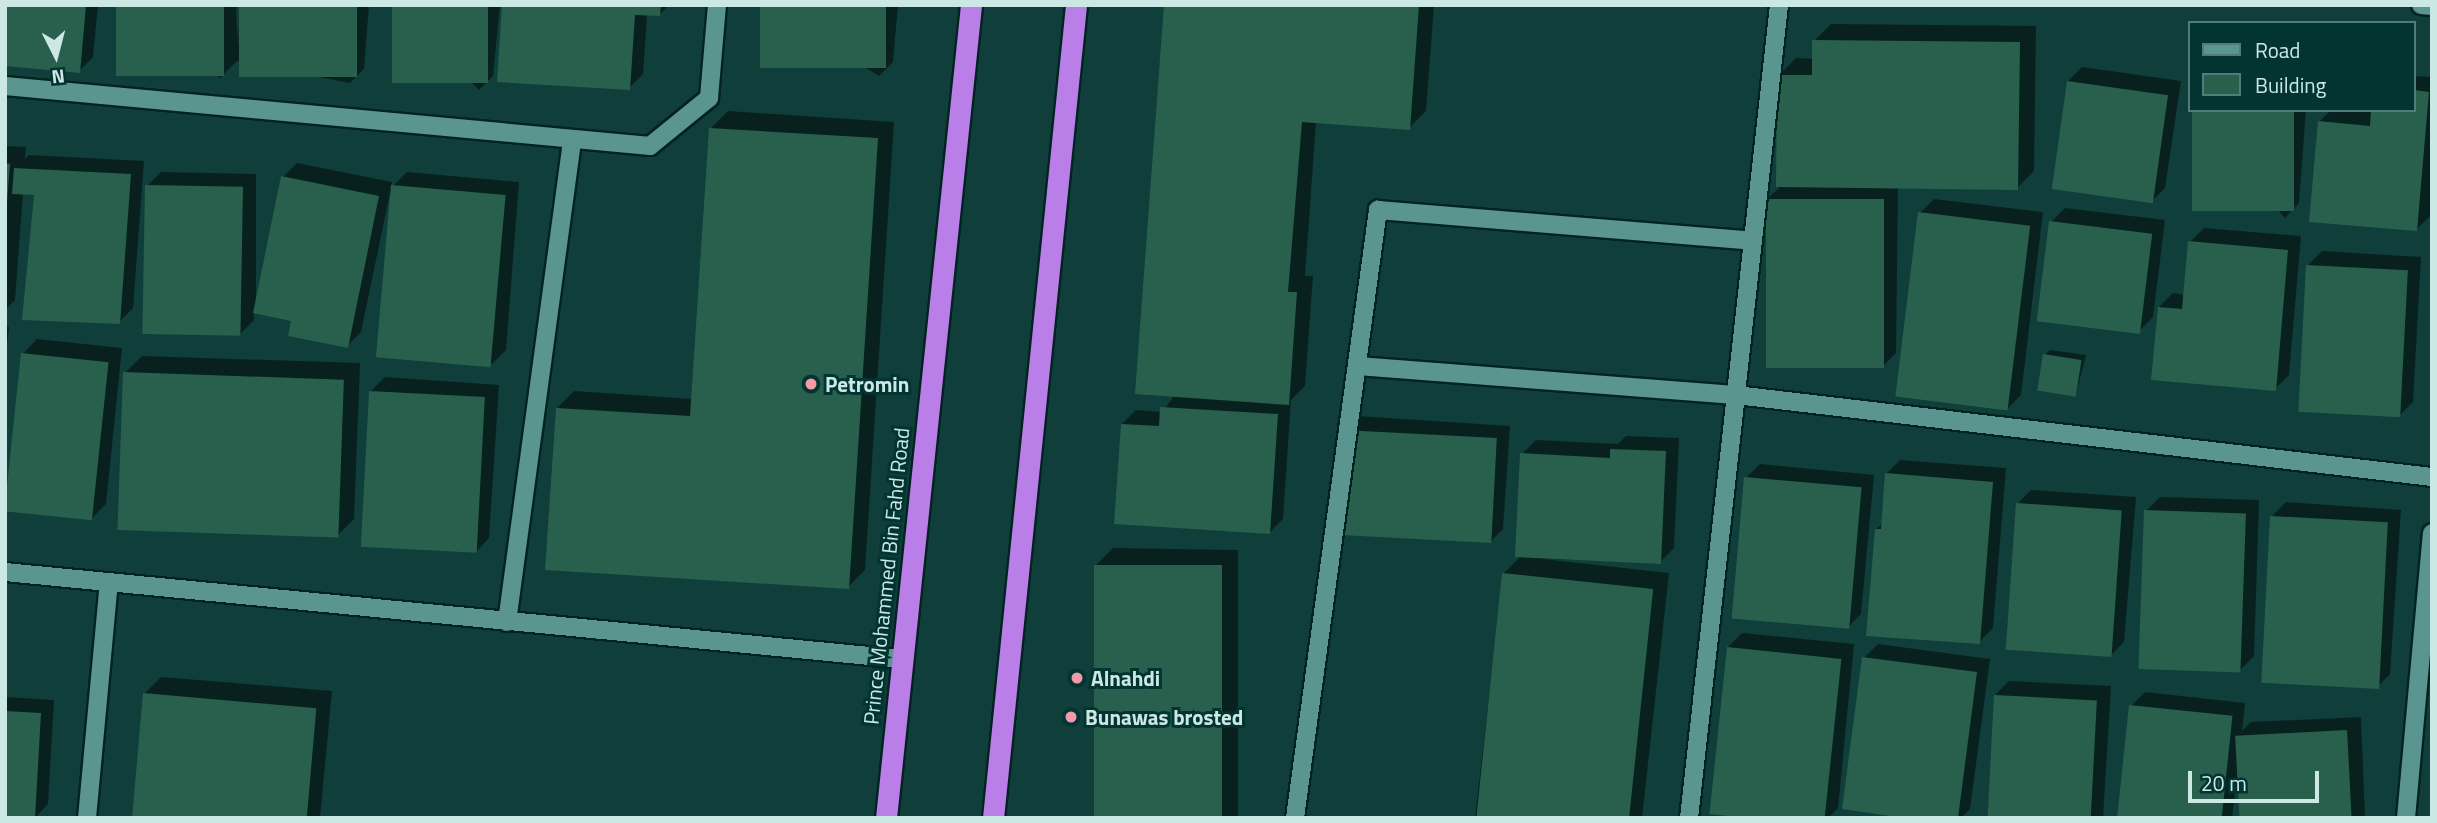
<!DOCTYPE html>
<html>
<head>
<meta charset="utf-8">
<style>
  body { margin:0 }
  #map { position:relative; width:2437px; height:823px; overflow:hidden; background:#103e3b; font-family:"Titillium Web",sans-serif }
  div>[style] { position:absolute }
  .shadow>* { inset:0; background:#0007 }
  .building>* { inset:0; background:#29604d; transform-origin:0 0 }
  .roads { filter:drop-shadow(2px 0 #032321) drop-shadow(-2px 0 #032321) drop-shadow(0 2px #032321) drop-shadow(0 -2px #032321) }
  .street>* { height:18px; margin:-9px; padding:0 9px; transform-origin:9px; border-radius:9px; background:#5b9590 }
  .highway>* { height:21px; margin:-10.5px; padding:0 10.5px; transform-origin:10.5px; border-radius:10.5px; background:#ba7ee9 }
  .dots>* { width:19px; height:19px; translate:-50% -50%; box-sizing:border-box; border:4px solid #023431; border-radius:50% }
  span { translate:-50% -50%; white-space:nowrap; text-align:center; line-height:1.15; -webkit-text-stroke:6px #023431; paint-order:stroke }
  .poi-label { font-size:21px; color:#cbe8e5; font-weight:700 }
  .left { translate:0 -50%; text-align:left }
  .street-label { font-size:21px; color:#cbe8e5 }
  .frame { position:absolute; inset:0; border:7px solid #cbe8e5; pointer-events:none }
  .legend { position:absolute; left:2188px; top:21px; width:228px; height:91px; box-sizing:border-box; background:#023431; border:2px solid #527c79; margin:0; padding:9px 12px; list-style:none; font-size:21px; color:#cbe8e5 }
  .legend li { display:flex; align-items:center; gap:14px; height:35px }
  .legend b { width:35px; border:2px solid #527c79 }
  .north { position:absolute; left:21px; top:21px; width:70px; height:70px; -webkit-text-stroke:5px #023431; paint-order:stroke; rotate:174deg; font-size:19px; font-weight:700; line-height:28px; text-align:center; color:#cbe8e5 }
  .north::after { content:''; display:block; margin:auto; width:24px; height:32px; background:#cbe8e5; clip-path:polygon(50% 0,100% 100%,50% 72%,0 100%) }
  .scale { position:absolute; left:2188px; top:771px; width:131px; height:32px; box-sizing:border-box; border:4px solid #cbe8e5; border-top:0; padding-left:9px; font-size:21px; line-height:24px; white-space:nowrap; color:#cbe8e5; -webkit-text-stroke:5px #023431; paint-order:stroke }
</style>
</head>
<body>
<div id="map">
  <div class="shadow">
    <div style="clip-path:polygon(5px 5px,98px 5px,93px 57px,79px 71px)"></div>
    <div style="clip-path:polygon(116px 5px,236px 5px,238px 46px,240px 5px,369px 5px,364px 69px,350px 83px,237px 61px,220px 78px)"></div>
    <div style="clip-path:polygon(394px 5px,500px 5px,493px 76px,479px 90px)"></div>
    <div style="clip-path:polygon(503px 5px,669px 5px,659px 15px,647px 14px,643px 74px,629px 88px)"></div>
    <div style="clip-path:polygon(762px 5px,898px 5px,893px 62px,879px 76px)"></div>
    <div style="clip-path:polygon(1166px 5px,1434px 5px,1426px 111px,1409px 128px,1316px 122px,1305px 276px,1313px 276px,1305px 386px,1291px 400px,1283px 519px,1269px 533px,1122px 424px,1136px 410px,1162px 412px,1175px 395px)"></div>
    <div style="clip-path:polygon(1831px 24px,2036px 26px,2034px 171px,2017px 188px,1898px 187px,1896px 353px,1882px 367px,1767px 199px,1781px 186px,1779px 75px,1796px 58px,1814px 59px,1814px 41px)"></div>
    <div style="clip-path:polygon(2082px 67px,2181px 81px,2165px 188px,2151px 202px,2068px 81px)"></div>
    <div style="clip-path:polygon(2414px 76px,2432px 77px,2431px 215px,2417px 229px,2319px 122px,2331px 110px,2414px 110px)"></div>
    <div style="clip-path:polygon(2194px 110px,2306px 110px,2299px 203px,2285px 218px)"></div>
    <div style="clip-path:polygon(728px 111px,894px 122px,865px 570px,848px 587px,557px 408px,574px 391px,693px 399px,711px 128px)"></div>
    <div style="clip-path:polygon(5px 146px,26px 147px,25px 159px,29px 155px,144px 161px,133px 308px,119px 322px,24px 318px,35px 193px,23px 193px,15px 300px,5px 310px)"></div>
    <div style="clip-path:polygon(297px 163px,392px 182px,391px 188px,407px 172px,519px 182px,506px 350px,492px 364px,390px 193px,361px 332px,347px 346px,293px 319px,254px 312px,254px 320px,240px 334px,147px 186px,161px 172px,256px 174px,256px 306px,283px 177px)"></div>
    <div style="clip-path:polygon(1934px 199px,2043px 212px,2021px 395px,2007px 409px,1920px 213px)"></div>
    <div style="clip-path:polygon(2065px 208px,2165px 220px,2153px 317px,2139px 331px,2051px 222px)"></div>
    <div style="clip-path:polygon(2204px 228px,2301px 236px,2289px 375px,2275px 389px,2159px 307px,2173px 293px,2185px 295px,2190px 242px)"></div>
    <div style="clip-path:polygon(2322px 251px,2421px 257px,2413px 402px,2399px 416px,2308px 265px)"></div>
    <div style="clip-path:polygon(5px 326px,9px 327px,5px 363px)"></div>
    <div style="clip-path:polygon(37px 339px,122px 348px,106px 504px,92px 518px,23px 354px)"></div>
    <div style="clip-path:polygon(2050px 350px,2086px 355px,2076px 394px,2045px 355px)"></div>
    <div style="clip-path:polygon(142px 356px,360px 363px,354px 519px,337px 536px,125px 373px)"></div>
    <div style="clip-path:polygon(385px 377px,499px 385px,489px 538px,475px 553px,371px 391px)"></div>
    <div style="clip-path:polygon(1357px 416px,1510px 426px,1503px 529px,1489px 543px,1343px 430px)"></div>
    <div style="clip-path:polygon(1626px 436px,1679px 438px,1674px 548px,1660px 562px,1543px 559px,1669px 573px,1642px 818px,1475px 818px,1503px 574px,1522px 555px,1522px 454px,1536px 440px,1618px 444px)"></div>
    <div style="clip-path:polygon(1900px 460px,2006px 468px,1993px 628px,1979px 642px,1876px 529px,1883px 523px,1886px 474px)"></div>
    <div style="clip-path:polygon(1760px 464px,1874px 475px,1861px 614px,1847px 628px,1746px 478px)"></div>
    <div style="clip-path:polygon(2031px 490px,2136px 497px,2124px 642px,2110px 656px,2017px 504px)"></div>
    <div style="clip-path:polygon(2160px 497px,2259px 500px,2254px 656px,2240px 670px,2146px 511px)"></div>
    <div style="clip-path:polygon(2286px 502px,2401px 510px,2390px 674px,2376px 688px,2272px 516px)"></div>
    <div style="clip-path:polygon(1113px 548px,1238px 550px,1238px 818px,1095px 818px,1096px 565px)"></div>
    <div style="clip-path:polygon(1742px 633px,1854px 644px,1838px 808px,1828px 818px,1712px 812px,1728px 647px)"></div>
    <div style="clip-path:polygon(1878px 644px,1990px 659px,1970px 809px,1961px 818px,1917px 818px,1864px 658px)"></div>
    <div style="clip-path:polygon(161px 677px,332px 691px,320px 818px,133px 818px,144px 694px)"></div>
    <div style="clip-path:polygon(2009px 681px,2111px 686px,2103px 818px,1988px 818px,1995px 695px)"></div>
    <div style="clip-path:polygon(2145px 692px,2245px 703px,2242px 731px,2251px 722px,2361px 717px,2365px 818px,2241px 818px,2237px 776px,2232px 818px,2119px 818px,2131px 706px)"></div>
    <div style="clip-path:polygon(5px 697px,54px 700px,48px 804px,35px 818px,5px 817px)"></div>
  </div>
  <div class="building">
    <div style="clip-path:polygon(5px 5px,86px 5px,80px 73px,5px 66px)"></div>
    <div style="left:116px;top:5px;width:108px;height:71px"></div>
    <div style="left:239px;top:5px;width:118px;height:72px"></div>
    <div style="left:392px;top:5px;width:96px;height:78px"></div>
    <div style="clip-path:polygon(502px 5px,661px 5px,660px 16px,635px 15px,630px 90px,497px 82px)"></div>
    <div style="left:760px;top:5px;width:126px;height:63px"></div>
    <div style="clip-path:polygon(1164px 5px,1419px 5px,1410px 130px,1302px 122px,1288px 292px,1297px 292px,1289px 405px,1135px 394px)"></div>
    <div style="clip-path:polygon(1812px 40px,2020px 42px,2018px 190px,1776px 187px,1777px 75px,1812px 75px)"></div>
    <div style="left:2067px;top:81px;width:102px;height:109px;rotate:8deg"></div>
    <div style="clip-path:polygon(2414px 90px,2429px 92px,2417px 231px,2309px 222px,2318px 121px,2370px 126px,2371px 110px,2414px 110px)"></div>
    <div style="left:2192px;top:110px;width:102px;height:101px"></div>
    <div style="clip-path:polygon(709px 128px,878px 138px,849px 589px,545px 570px,556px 408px,690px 416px)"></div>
    <div style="clip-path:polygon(5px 163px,10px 164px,7px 202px,5px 202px)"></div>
    <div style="clip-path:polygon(14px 168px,131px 174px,120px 324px,22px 320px,34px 195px,12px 194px)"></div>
    <div style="clip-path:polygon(281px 176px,379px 196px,348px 348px,288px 336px,291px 321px,253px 313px)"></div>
    <div style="left:145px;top:185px;width:98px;height:149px;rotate:1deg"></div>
    <div style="left:391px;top:185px;width:115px;height:173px;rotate:5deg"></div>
    <div style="left:1766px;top:199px;width:118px;height:169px"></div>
    <div style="left:1918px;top:212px;width:113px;height:186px;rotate:7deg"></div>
    <div style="left:2049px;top:221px;width:104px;height:101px;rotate:7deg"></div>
    <div style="clip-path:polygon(2188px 241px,2288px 250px,2276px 391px,2151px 380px,2158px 307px,2182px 309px)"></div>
    <div style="left:2306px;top:265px;width:102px;height:147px;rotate:3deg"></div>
    <div style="left:21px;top:353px;width:88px;height:159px;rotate:6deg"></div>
    <div style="left:2043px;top:354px;width:39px;height:37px;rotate:9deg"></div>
    <div style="left:123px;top:372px;width:221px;height:158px;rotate:2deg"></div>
    <div style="left:369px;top:391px;width:116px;height:156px;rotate:3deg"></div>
    <div style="clip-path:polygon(1160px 407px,1278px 414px,1270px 534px,1114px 524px,1121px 424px,1159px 426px)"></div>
    <div style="left:1342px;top:430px;width:155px;height:105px;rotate:3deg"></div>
    <div style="clip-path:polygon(1610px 449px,1666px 451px,1661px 564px,1515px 557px,1520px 453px,1610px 458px)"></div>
    <div style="clip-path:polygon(1885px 473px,1993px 482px,1980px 644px,1866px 636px,1875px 529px,1881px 529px)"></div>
    <div style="left:1744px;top:477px;width:118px;height:142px;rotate:5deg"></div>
    <div style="left:2016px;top:503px;width:106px;height:147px;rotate:4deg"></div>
    <div style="left:2144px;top:510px;width:102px;height:159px;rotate:2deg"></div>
    <div style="left:2270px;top:516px;width:118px;height:167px;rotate:3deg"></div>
    <div style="left:1094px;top:565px;width:128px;height:253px"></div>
    <div style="left:1502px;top:573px;width:152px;height:247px;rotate:6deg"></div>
    <div style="left:1727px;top:647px;width:115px;height:168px;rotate:6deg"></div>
    <div style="clip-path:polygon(1862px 657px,1977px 672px,1958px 818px,1904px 818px,1842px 809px)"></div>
    <div style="left:143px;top:693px;width:174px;height:126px;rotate:5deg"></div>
    <div style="left:1994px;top:695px;width:103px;height:123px;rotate:3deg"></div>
    <div style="left:2129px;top:705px;width:104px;height:114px;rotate:6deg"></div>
    <div style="clip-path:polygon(5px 711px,41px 713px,35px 818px,5px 818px)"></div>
    <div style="left:2347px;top:730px;width:88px;height:112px;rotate:87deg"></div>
  </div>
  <div class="roads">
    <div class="street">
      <div style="left:2421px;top:5px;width:11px;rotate:5deg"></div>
      <div style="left:5px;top:86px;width:648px;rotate:5.31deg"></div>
      <div style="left:650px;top:146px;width:76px;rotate:-39.1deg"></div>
      <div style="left:709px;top:98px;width:93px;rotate:-85.1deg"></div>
      <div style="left:1357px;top:366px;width:380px;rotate:4.4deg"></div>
      <div style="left:1736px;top:395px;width:701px;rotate:6.72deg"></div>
      <div style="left:5px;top:572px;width:900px;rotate:5.55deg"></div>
      <div style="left:507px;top:622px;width:487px;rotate:-82.3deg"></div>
      <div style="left:87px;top:818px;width:236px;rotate:-84.7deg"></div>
      <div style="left:1295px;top:818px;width:614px;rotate:-82.23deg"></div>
      <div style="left:1378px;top:210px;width:376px;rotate:4.7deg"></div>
      <div style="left:1689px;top:818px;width:818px;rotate:-83.68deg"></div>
      <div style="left:2406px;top:818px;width:286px;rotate:-84.8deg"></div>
    </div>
    <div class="highway">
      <div style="left:886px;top:818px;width:817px;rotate:-84.03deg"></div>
      <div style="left:993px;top:818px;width:817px;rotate:-84.17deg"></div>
    </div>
  </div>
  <div class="dots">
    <div style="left:811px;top:384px;background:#f39aa9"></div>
    <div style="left:1077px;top:678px;background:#f39aa9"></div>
    <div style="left:1071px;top:717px;background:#f39aa9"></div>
  </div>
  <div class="poi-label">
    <span class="left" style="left:825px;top:384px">Petromin</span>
    <span class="left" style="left:1091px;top:678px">Alnahdi</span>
    <span class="left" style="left:1085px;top:717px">Bunawas brosted</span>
  </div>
  <div class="street-label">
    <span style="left:886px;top:576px;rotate:-84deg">Prince Mohammed Bin Fahd Road</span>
  </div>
  <div class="frame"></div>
  <ul class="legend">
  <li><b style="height:9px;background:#5b9590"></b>Road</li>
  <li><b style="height:19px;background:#29604d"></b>Building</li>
  </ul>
  <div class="north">N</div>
  <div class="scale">20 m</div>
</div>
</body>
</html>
